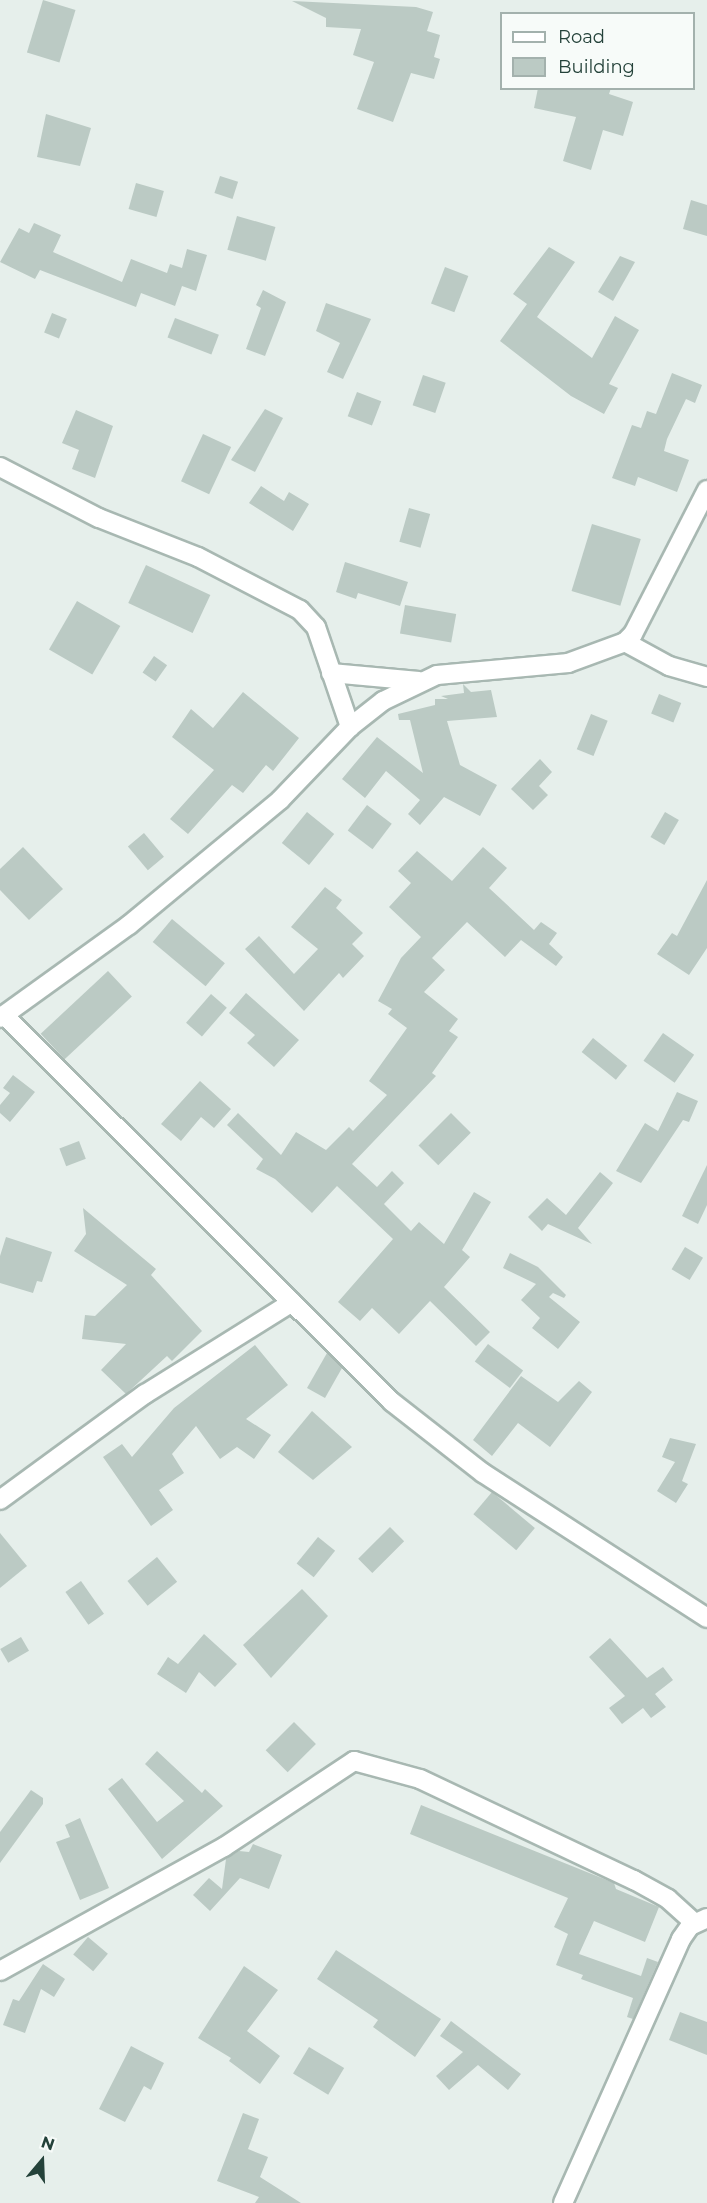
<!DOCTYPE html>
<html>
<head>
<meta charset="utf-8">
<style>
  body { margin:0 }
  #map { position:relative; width:707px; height:2203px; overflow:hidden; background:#e6efeb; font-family:Montserrat,sans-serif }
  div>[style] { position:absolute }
  .building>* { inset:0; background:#bbcac4; transform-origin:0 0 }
  .roads { filter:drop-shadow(2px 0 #a8b8b2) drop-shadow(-2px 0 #a8b8b2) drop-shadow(0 2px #a8b8b2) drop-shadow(0 -2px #a8b8b2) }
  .minor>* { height:18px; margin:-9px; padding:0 9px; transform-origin:9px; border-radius:9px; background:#fff }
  span { translate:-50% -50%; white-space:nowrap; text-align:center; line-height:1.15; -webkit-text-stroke:4.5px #f7fbf9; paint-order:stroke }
  .legend { position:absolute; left:500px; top:12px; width:195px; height:78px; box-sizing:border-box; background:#f7fbf9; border:2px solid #a3b1ad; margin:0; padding:8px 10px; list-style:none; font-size:18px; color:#24423a }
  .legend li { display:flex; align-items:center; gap:12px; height:30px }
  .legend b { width:30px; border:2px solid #a3b1ad }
  .north { position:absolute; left:12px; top:2131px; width:60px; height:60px; -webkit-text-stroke:4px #f7fbf9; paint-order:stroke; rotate:19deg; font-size:16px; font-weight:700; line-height:24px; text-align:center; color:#24423a }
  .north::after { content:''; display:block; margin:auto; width:21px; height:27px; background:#24423a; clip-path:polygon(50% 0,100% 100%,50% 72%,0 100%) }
</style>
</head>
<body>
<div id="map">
  <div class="building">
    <div style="left:43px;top:0;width:34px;height:55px;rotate:17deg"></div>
    <div style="clip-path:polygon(292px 1px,416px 7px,433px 12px,427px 31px,440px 35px,434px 57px,440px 59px,434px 79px,411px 73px,393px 122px,357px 109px,374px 62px,353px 55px,361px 29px,326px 27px,326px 18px)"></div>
    <div style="clip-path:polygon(538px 88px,611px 88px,609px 94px,633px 102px,623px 136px,603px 130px,591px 170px,563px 161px,576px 117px,534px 108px)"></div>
    <div style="clip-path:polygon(46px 114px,91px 128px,80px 166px,37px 157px)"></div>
    <div style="left:220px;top:176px;width:19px;height:18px;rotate:18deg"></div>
    <div style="left:136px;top:183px;width:29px;height:27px;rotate:16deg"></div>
    <div style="clip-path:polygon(691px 200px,707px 205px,707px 236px,683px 229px)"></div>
    <div style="left:237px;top:216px;width:40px;height:35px;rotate:16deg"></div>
    <div style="clip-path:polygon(34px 223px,61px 235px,53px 252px,122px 282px,131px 259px,167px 273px,170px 264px,182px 268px,187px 249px,207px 255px,196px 291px,182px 286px,175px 306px,141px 293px,136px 307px,40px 270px,35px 279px,0 262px,19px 228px,29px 233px)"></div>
    <div style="clip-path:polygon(549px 247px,575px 262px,537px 317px,592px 358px,615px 316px,639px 330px,609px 384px,618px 388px,604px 414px,571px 396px,500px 341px,527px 304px,513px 294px)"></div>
    <div style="clip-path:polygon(620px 256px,635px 262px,613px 301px,598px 292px)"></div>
    <div style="left:445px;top:267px;width:25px;height:39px;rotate:21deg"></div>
    <div style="clip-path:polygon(263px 290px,286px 302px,265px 356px,246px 349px,261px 308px,256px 305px)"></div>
    <div style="clip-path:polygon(326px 303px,371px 319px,343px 379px,327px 372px,340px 343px,316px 331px)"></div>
    <div style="left:52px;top:313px;width:16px;height:21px;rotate:22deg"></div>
    <div style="left:175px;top:318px;width:47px;height:21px;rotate:21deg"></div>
    <div style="clip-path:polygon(672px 373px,702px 385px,695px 403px,686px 399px,667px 439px,664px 451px,689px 460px,677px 492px,638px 477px,635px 486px,612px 478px,632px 425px,641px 428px,647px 411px,656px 414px)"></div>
    <div style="left:423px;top:375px;width:24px;height:32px;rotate:19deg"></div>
    <div style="left:357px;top:392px;width:26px;height:26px;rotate:21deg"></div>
    <div style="clip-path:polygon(265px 409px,283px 418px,255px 472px,231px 460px)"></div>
    <div style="clip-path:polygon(76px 410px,113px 426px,95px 478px,72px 469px,79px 450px,62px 443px)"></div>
    <div style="left:203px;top:434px;width:31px;height:52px;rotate:25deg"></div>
    <div style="clip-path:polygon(261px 486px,284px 501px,289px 492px,309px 504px,293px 531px,249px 503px)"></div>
    <div style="left:409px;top:508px;width:22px;height:35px;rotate:16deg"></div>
    <div style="left:592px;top:524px;width:51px;height:70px;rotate:17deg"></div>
    <div style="clip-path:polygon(345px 562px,408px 582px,400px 606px,358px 593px,356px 599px,336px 592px)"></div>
    <div style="left:146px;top:565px;width:71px;height:42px;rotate:25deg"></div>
    <div style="left:77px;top:601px;width:50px;height:56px;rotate:30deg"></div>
    <div style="left:405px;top:605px;width:52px;height:29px;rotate:10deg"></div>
    <div style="left:154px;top:656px;width:16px;height:20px;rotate:35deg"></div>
    <div style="clip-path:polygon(463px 684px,471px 692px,491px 690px,497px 717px,447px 721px,460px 765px,497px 785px,480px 816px,444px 797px,420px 825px,408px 814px,420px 800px,386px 771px,365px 798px,342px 779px,377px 737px,423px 773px,410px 720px,399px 720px,398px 714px,435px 705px,435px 699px,448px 699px,441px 696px,464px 693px)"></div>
    <div style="clip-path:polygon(243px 692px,299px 738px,273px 771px,266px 765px,243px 793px,232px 785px,188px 834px,170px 819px,214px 770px,172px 737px,191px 709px,213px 728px)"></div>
    <div style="left:659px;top:694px;width:24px;height:21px;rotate:22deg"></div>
    <div style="left:591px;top:714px;width:18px;height:38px;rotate:22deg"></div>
    <div style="clip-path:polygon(540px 759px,552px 772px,539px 786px,548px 795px,533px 810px,511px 789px)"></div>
    <div style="left:367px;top:805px;width:31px;height:32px;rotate:37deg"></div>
    <div style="left:307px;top:812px;width:35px;height:40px;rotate:39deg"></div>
    <div style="left:665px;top:812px;width:16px;height:29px;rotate:30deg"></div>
    <div style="left:144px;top:833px;width:31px;height:21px;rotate:50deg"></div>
    <div style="clip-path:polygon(23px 847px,63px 889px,29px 920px,0 890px,0 869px)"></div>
    <div style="clip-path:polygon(483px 847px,507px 868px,489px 888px,534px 930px,541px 922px,557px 933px,549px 944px,563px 957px,556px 966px,521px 940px,505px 957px,467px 922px,432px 958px,445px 970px,424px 992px,458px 1019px,449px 1031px,458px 1037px,432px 1073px,436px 1076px,352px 1164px,377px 1187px,392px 1171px,404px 1183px,384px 1204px,411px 1231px,419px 1222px,444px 1244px,474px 1192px,491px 1202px,462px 1250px,470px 1257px,444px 1287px,490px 1332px,476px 1346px,430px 1301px,399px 1334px,372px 1308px,360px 1321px,338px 1302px,393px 1239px,337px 1186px,312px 1213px,275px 1179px,256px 1169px,263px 1159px,227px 1125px,238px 1113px,281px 1155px,296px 1132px,326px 1150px,349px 1127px,353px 1131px,387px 1095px,369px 1081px,407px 1028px,388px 1014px,392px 1009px,378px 1001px,401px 958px,421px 937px,389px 907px,411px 883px,398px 871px,417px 851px,452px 881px)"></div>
    <div style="clip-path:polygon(707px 880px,707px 948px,689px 975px,657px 954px,672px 933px,677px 936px)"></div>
    <div style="clip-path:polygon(325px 887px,342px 900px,336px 908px,363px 933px,352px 944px,364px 956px,343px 978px,339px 973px,304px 1011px,245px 949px,259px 936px,294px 974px,318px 949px,291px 927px)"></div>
    <div style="left:172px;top:919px;width:69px;height:30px;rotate:40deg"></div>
    <div style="left:108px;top:971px;width:35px;height:92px;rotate:47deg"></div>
    <div style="clip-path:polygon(246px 993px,299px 1040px,274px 1067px,247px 1043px,255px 1035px,229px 1013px)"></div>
    <div style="left:211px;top:994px;width:21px;height:38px;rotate:41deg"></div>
    <div style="left:663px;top:1033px;width:38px;height:34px;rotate:35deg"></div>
    <div style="left:593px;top:1038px;width:44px;height:18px;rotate:39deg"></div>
    <div style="clip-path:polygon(13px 1075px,35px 1092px,10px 1122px,0 1113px,0 1105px,10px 1093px,3px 1088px)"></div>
    <div style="clip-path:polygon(200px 1081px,231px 1109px,214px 1128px,201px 1117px,181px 1141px,161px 1124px)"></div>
    <div style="clip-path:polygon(677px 1092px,698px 1101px,689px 1122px,683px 1120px,641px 1183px,616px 1171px,645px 1123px,658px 1131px)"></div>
    <div style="left:451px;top:1113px;width:28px;height:46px;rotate:45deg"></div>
    <div style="left:79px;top:1141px;width:19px;height:21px;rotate:69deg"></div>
    <div style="clip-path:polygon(707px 1165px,707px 1205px,698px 1224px,682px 1216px)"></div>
    <div style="clip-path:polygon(600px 1172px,613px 1183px,578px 1228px,592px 1244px,548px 1224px,542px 1231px,528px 1217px,547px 1198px,566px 1215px)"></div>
    <div style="clip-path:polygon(83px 1208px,156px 1269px,151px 1275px,202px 1331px,172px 1361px,167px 1356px,126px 1394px,101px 1370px,126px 1344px,82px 1339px,85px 1315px,95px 1316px,127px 1285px,74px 1251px,86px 1234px)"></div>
    <div style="clip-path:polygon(6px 1237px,52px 1252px,42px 1282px,37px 1281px,33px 1293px,0 1283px,0 1256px)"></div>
    <div style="left:685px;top:1247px;width:21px;height:26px;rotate:31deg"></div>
    <div style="clip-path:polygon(510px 1253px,538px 1267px,566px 1295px,564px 1298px,553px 1293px,549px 1297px,580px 1322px,558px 1349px,532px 1328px,540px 1318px,521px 1300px,536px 1284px,503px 1268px)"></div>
    <div style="left:488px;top:1344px;width:44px;height:22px;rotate:37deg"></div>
    <div style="clip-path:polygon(255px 1345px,288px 1385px,246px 1419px,271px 1435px,254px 1459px,237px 1447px,220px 1459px,196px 1426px,172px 1454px,184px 1473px,159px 1490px,173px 1510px,151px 1526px,103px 1457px,122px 1444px,132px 1457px,174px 1408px)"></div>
    <div style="clip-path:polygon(327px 1353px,342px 1368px,325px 1398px,307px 1388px)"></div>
    <div style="clip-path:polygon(521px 1376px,558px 1402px,579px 1381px,592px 1392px,550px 1447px,518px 1423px,492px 1456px,473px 1440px)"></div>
    <div style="clip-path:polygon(312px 1411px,352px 1447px,313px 1480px,278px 1452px)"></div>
    <div style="clip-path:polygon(670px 1438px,696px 1444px,682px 1481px,688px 1484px,676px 1503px,657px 1491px,675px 1462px,662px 1457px)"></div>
    <div style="left:492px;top:1492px;width:56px;height:29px;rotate:40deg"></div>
    <div style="left:390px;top:1527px;width:20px;height:45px;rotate:45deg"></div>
    <div style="clip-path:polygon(0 1533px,27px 1566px,0 1588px)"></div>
    <div style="left:318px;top:1537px;width:22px;height:34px;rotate:39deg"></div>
    <div style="left:157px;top:1557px;width:32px;height:38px;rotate:51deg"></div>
    <div style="left:81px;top:1581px;width:40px;height:19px;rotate:55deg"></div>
    <div style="clip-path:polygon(302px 1589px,328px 1616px,271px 1678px,243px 1645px)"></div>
    <div style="clip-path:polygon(204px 1634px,237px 1664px,215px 1687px,199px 1672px,186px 1693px,157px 1674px,168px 1657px,178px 1664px)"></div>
    <div style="left:21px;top:1637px;width:16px;height:24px;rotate:60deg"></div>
    <div style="clip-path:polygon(610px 1638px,647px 1678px,663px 1667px,673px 1680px,655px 1694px,666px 1707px,651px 1718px,643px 1708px,622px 1724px,609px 1708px,625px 1696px,589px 1657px)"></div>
    <div style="left:294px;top:1722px;width:31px;height:40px;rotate:45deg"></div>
    <div style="clip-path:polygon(157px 1751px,202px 1793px,205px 1789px,223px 1806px,162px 1859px,108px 1789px,122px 1778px,157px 1822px,184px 1801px,145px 1764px)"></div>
    <div style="clip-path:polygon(31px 1790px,43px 1798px,43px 1804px,0 1863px,0 1832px)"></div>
    <div style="clip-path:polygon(421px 1805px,614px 1883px,616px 1889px,659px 1907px,645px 1942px,594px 1921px,579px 1954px,641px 1976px,647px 1958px,658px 1962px,633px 2019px,627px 2017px,633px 1998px,581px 1979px,583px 1975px,556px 1965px,568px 1934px,554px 1927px,568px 1898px,410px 1834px)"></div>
    <div style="clip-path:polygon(80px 1818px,109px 1888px,80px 1900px,56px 1842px,70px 1837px,65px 1825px)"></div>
    <div style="clip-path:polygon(253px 1844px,282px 1855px,269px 1889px,240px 1878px,210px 1911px,193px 1895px,209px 1878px,222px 1889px,226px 1859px,239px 1851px,249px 1852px)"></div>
    <div style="left:88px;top:1937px;width:26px;height:23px;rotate:40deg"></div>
    <div style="clip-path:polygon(336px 1950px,441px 2019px,415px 2057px,373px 2027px,378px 2020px,317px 1979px)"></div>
    <div style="clip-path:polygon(43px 1964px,65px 1979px,54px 1997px,41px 1989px,25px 2033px,3px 2025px,13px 1999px,19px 2001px)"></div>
    <div style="clip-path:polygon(244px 1966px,278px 1990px,247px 2031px,280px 2056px,260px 2084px,229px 2061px,231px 2058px,198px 2038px)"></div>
    <div style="clip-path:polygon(680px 2012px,707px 2022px,707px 2055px,669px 2040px)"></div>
    <div style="clip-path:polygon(451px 2021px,521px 2074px,508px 2090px,478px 2065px,449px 2090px,436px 2076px,463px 2052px,440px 2036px)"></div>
    <div style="clip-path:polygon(131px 2046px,164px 2063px,151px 2090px,144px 2086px,125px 2122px,99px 2109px)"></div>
    <div style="left:309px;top:2047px;width:41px;height:31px;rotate:31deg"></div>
    <div style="clip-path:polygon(243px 2113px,259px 2119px,248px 2149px,268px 2157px,260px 2177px,301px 2203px,255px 2203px,259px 2197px,217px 2181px)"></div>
  </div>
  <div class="roads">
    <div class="minor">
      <div style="left:0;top:467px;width:111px;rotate:27.3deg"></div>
      <div style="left:99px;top:518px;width:106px;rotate:21.5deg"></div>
      <div style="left:198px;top:557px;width:115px;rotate:27.5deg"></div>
      <div style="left:300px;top:610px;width:23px;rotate:47deg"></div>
      <div style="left:316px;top:627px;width:106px;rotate:71.2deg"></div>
      <div style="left:625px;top:642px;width:50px;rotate:28.6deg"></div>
      <div style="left:669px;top:666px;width:40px;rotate:16deg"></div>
      <div style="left:331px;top:673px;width:88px;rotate:5.2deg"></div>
      <div style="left:4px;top:1015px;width:548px;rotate:44.93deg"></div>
      <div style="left:392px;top:1402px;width:115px;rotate:38deg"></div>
      <div style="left:483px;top:1473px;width:267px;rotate:32.9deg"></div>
      <div style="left:0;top:1018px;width:159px;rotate:-35.8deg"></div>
      <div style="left:129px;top:925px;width:196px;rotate:-39.6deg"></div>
      <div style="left:280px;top:800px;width:101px;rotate:-46.2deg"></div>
      <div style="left:350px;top:727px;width:42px;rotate:-38.2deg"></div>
      <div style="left:383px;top:701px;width:60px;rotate:-25.7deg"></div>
      <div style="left:437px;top:675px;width:132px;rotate:-5.2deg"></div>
      <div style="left:568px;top:663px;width:61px;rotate:-20.2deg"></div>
      <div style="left:625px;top:642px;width:11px;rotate:-45deg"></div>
      <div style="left:633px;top:634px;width:162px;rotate:-62.8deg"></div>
      <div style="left:0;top:1500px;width:180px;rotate:-36.2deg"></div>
      <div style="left:145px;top:1394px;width:173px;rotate:-32deg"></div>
      <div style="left:0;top:1971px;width:256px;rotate:-29deg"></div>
      <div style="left:224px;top:1847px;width:156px;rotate:-33.5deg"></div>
      <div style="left:354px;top:1761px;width:68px;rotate:15.3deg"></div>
      <div style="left:420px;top:1779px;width:237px;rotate:25.3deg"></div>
      <div style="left:634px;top:1880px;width:39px;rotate:29deg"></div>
      <div style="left:668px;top:1899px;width:36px;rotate:42deg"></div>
      <div style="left:563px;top:2203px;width:289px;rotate:-65.9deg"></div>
      <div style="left:681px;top:1939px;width:16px;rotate:-55deg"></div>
      <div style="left:690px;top:1926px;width:19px;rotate:-25deg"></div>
    </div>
  </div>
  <ul class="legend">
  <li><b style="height:8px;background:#fff"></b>Road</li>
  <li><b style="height:16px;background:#bbcac4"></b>Building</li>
  </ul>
  <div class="north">N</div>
</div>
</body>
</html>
